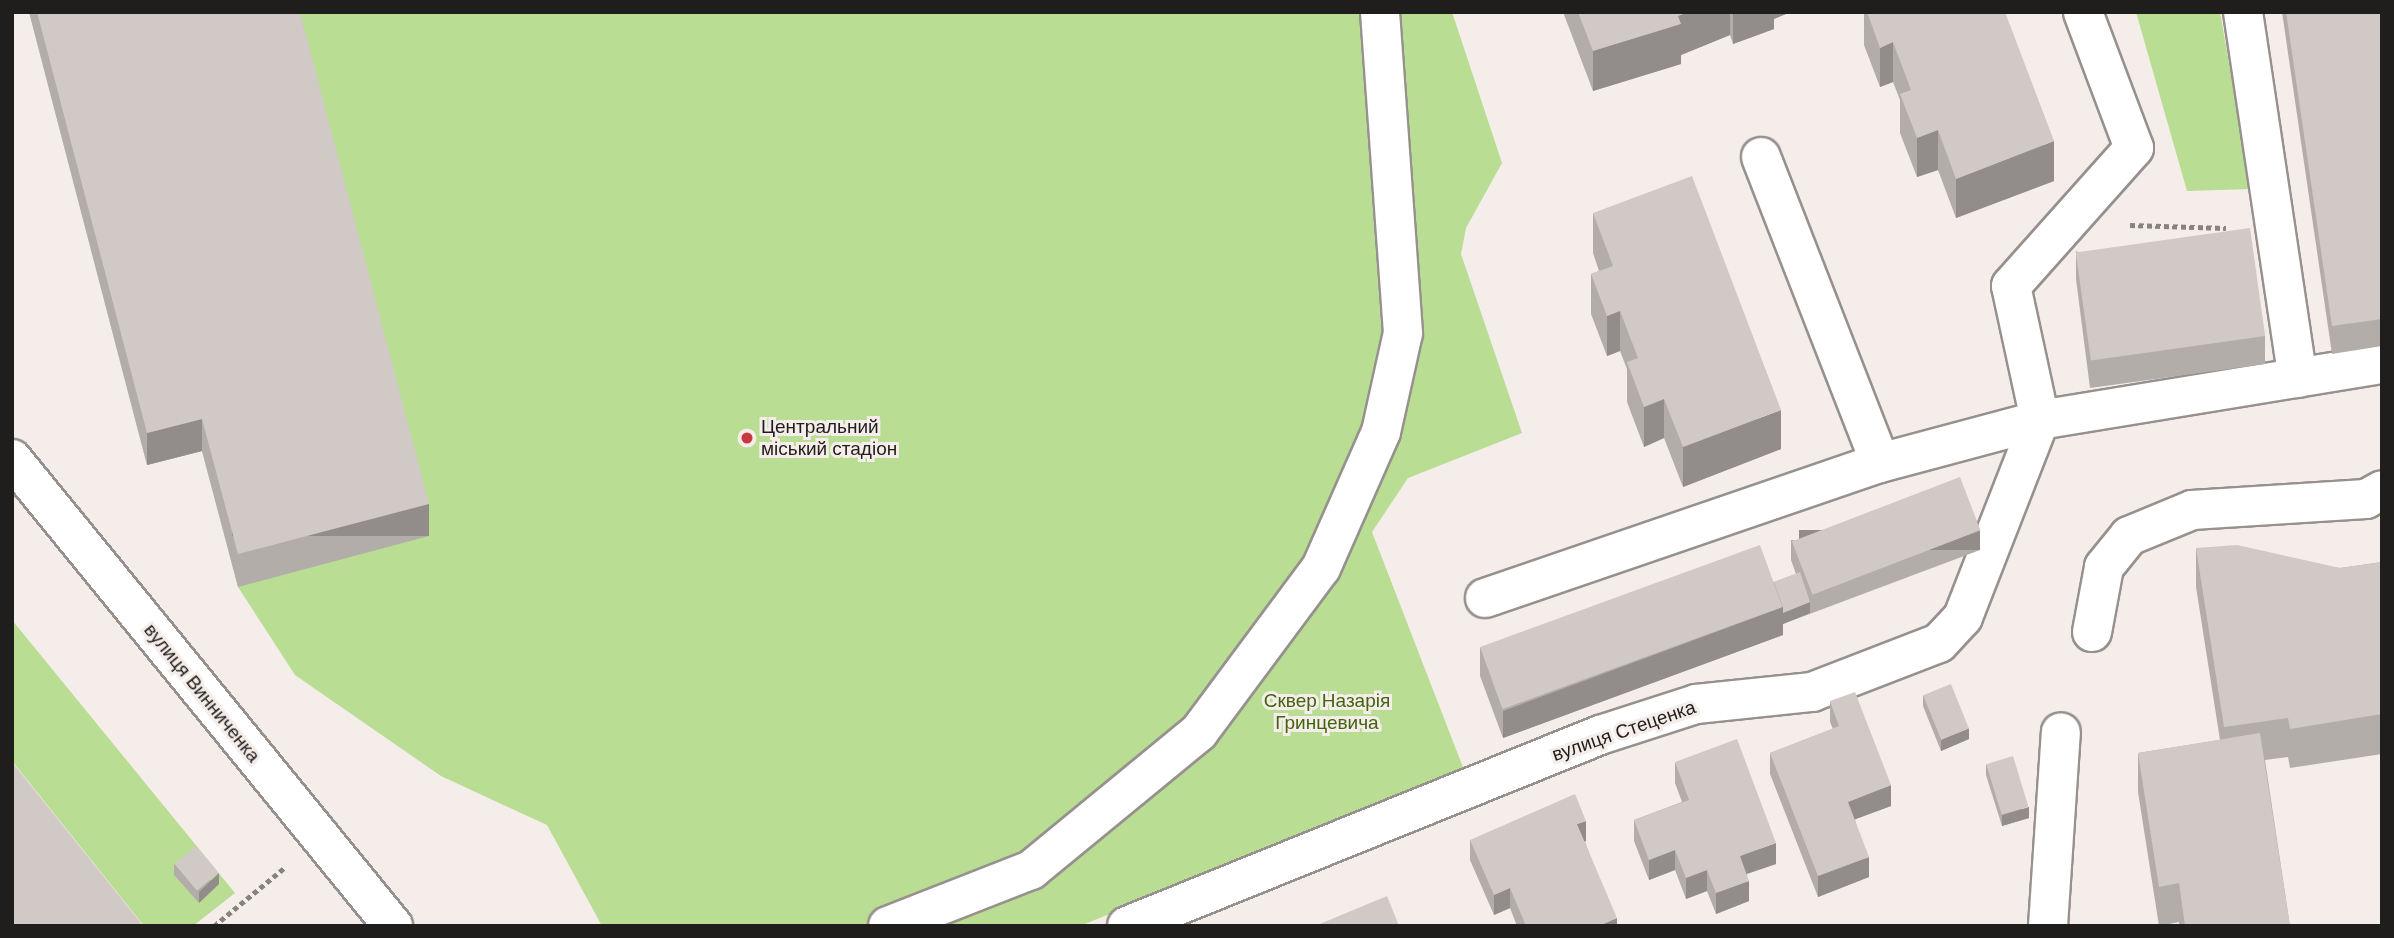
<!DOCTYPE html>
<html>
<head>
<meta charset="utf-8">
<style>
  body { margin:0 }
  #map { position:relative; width:2394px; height:938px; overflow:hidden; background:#f4edea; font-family:"DM Sans",sans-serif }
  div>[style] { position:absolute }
  .green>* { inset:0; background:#b8dd93 }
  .path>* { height:4.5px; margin-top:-2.25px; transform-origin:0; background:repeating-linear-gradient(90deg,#878381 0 5px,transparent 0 8.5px) }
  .roads { filter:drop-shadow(2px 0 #97918e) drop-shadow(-2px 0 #97918e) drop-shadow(0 2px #97918e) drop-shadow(0 -2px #97918e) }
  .minor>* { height:38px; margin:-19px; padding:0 19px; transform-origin:19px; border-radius:19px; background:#fff }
  .wall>* { inset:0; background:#b3adaa }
  .shaded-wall>* { inset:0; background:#928d8b; transform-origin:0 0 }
  .building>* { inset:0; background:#d0c9c6; transform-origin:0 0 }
  .dots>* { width:19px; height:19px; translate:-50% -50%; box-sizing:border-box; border:4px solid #f4edea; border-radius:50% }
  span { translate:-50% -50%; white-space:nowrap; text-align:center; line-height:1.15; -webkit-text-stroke:6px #f4edea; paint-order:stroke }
  .poi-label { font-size:19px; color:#201e1d }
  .left { translate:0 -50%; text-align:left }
  .street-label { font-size:19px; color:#201e1d }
  .park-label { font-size:19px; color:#42640f }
  .frame { position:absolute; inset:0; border:14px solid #201e1d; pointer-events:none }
</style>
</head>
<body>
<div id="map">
  <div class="green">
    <div style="clip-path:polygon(29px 12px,1452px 12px,1502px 163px,1466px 228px,1461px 254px,1522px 433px,1408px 478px,1372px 532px,1464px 770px,1080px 926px,602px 926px,547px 825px,441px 776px,295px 675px,238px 587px,202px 451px,147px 465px)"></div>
    <div style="clip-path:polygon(2136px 12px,2220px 12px,2251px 189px,2187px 191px)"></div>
    <div style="clip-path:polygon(12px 620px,235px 893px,193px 926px,144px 926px,12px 761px)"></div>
  </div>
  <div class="path">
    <div style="left:2130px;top:225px;width:96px;rotate:1.8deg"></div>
    <div style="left:214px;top:926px;width:91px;rotate:-39.6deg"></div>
  </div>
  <div class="roads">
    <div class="minor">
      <div style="left:2243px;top:12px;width:370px;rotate:81.5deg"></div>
      <div style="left:1761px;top:157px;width:328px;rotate:68.7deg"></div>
      <div style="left:2040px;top:420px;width:137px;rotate:-102.2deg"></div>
      <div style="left:2011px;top:286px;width:185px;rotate:-48.3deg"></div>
      <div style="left:2134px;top:148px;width:145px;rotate:-110.6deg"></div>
      <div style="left:12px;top:459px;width:603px;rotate:50.79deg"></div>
      <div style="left:1485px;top:598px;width:417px;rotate:-18.9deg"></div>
      <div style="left:1880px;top:463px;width:166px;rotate:-15deg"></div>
      <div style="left:2040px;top:420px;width:347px;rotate:-9.3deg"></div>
      <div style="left:2092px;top:632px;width:66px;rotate:-79.5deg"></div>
      <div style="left:2104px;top:567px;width:40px;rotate:-51deg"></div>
      <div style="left:2129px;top:536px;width:68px;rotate:-22.4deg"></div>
      <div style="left:2192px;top:510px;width:174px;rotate:-3.6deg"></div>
      <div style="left:2366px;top:499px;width:18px;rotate:-29deg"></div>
      <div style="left:888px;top:926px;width:154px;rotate:-21.4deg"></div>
      <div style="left:1031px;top:870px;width:217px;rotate:-39.4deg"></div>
      <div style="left:1199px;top:732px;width:204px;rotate:-53.4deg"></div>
      <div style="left:1321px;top:568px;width:149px;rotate:-66.2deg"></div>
      <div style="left:1381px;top:432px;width:101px;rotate:-77.5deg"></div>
      <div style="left:1403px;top:333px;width:322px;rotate:-94.1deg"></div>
      <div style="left:1127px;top:926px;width:510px;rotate:-21.99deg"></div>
      <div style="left:1600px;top:735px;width:101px;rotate:-17.9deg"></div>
      <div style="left:1696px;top:704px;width:117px;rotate:-5.9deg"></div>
      <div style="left:1812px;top:692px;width:136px;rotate:-21.1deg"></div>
      <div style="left:1939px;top:643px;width:35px;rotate:-47deg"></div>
      <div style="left:1963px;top:617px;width:212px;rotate:-68.7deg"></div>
      <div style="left:2048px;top:926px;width:194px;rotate:-86.2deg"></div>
    </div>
  </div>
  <div class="wall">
    <div style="clip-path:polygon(29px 12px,300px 12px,429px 536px,238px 587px,202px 451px,147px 465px)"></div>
    <div style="clip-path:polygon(1563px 12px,1791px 12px,1774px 19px,1774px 29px,1733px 44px,1730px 35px,1681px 55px,1681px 64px,1593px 91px)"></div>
    <div style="clip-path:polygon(1864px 12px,2005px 12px,2054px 181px,1956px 218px,1938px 170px,1917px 177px,1900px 133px,1900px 100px,1893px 82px,1880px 87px,1864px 45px)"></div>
    <div style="clip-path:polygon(2282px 12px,2382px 12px,2382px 346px,2332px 354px)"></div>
    <div style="clip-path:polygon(1593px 213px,1781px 449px,1683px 487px,1664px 438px,1644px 447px,1627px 402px,1627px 369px,1620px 351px,1607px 356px,1591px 314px,1591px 274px,1599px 271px,1593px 253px)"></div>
    <div style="clip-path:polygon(2076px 251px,2265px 336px,2265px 364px,2090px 388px,2076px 279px)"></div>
    <div style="clip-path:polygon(1791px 540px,1980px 550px,1783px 624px,1783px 635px,1503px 738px,1480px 676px,1480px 648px,1774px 582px,1796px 574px,1791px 560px)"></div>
    <div style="clip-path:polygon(2196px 548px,2340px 568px,2382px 562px,2382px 754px,2290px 768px,2288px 757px,2265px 760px,2290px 926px,2179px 926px,2179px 922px,2159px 926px,2138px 792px,2138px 753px,2220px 740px,2196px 587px)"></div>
    <div style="clip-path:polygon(1923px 695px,1969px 739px,1941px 751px,1923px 706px)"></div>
    <div style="clip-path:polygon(1830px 701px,1891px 806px,1855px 819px,1869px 877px,1818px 897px,1770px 774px,1770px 753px,1833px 729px,1830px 722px)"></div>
    <div style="clip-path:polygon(1675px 762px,1776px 864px,1747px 874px,1749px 901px,1716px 914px,1707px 891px,1686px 899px,1675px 870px,1649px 880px,1634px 841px,1634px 820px,1682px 802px,1675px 783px)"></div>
    <div style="clip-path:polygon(1986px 764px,2029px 818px,2002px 826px,1986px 775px)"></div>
    <div style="clip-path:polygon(1470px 840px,1586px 841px,1585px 842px,1617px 926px,1517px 926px,1510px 908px,1494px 915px,1470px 860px)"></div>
    <div style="clip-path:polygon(174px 864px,219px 884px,199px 903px,174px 875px)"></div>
  </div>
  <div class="shaded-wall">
    <div style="clip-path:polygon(1688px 12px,1730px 12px,1730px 35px,1681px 55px,1681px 64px,1593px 91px,1593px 51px)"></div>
    <div style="clip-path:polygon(1733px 12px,1791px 12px,1774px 19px,1774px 29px,1733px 44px)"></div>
    <div style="clip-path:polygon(1893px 42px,1893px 82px,1880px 87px,1880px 48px)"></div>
    <div style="clip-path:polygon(1938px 130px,1938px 170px,1917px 177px,1917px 138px)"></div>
    <div style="clip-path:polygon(2054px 141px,2054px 181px,1956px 218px,1956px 179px)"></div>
    <div style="clip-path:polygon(1620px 311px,1620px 351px,1607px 356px,1607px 316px)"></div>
    <div style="clip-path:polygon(1664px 399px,1664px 438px,1644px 447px,1644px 407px)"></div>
    <div style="clip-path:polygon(1781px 410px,1781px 449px,1683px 487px,1683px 447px)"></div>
    <div style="clip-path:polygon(202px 419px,202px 451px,147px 465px,147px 433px)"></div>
    <div style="left:429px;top:504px;width:32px;height:197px;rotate:90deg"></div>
    <div style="left:1980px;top:530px;width:20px;height:181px;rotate:90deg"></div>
    <div style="clip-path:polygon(1810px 602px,1810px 613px,1783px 624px,1783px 635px,1503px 738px,1503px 711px,1783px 607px)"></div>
    <div style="clip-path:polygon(1969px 728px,1969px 739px,1941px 751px,1941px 740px)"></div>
    <div style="clip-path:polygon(1891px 785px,1891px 806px,1848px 822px,1848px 802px)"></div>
    <div style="clip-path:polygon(2029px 807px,2029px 818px,2002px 826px,2002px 815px)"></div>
    <div style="clip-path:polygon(1586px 821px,1586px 841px,1577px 844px,1577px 824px)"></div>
    <div style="clip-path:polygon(1776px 843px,1776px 864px,1740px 876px,1740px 856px)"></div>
    <div style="clip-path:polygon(1675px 850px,1675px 870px,1649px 880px,1649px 860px)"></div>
    <div style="clip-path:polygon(1869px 857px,1869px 877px,1818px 897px,1818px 876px)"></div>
    <div style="clip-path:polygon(1707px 870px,1707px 891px,1686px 899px,1686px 878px)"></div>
    <div style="clip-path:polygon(219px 873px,219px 884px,199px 903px,199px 892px)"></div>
    <div style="clip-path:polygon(1749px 881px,1749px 901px,1716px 914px,1716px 893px)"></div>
    <div style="clip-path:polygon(1510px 888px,1510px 908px,1494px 915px,1494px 895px)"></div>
    <div style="clip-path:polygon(1617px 918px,1617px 926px,1599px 926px)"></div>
  </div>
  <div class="building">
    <div style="clip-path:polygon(37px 12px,300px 12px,429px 504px,238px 554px,202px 419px,147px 433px)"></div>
    <div style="clip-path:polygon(1578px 12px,1688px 12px,1678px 16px,1681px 24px,1593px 51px)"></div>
    <div style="clip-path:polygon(1867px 12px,2005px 12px,2054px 141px,1956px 179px,1938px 130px,1917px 138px,1900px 94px,1911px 90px,1893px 42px,1880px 48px)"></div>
    <div style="clip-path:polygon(2286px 12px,2382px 12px,2382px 319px,2332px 326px)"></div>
    <div style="clip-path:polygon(1692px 176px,1781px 410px,1683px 447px,1664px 399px,1644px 407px,1627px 362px,1638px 358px,1620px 311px,1607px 316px,1591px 274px,1613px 266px,1593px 213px)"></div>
    <div style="left:2250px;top:228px;width:109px;height:176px;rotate:82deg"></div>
    <div style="left:1960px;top:477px;width:57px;height:180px;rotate:69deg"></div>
    <div style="left:1760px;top:545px;width:66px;height:298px;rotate:70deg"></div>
    <div style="clip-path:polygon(2237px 545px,2340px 568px,2382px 562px,2382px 714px,2290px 729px,2288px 718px,2224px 727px,2196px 548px)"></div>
    <div style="clip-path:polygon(1800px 572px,1810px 602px,1783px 613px,1783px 607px,1774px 582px)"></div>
    <div style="left:1951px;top:684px;width:48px;height:30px;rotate:68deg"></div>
    <div style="clip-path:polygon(1855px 692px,1891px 785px,1848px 802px,1869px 857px,1818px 876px,1770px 753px,1839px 726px,1830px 701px)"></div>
    <div style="clip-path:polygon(2260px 733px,2290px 926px,2185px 926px,2179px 883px,2159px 887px,2138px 753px)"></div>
    <div style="clip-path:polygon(1737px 739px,1776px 843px,1740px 856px,1749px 881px,1716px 893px,1707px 870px,1686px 878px,1675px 850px,1649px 860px,1634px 820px,1689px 800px,1675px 762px)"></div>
    <div style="left:2013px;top:756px;width:53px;height:28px;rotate:73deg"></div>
    <div style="clip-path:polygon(12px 762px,141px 923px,138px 926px,12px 926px)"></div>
    <div style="clip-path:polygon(1575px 794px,1586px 821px,1577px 824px,1617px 918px,1599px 926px,1526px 926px,1510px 888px,1494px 895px,1470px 840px)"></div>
    <div style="left:196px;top:846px;width:35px;height:28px;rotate:50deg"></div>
    <div style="clip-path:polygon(1387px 896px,1399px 926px,1315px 926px)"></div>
  </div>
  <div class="dots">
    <div style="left:747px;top:438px;background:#c8383f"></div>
  </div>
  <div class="poi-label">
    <span class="left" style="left:761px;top:438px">Центральний<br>міський стадіон</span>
  </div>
  <div class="street-label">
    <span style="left:202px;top:693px;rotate:51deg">вулиця Винниченка</span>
    <span style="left:1624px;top:731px;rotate:-19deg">вулиця Стеценка</span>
  </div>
  <div class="park-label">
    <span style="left:1327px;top:712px">Сквер Назарія<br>Гринцевича</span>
  </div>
  <div class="frame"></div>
</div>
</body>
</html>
